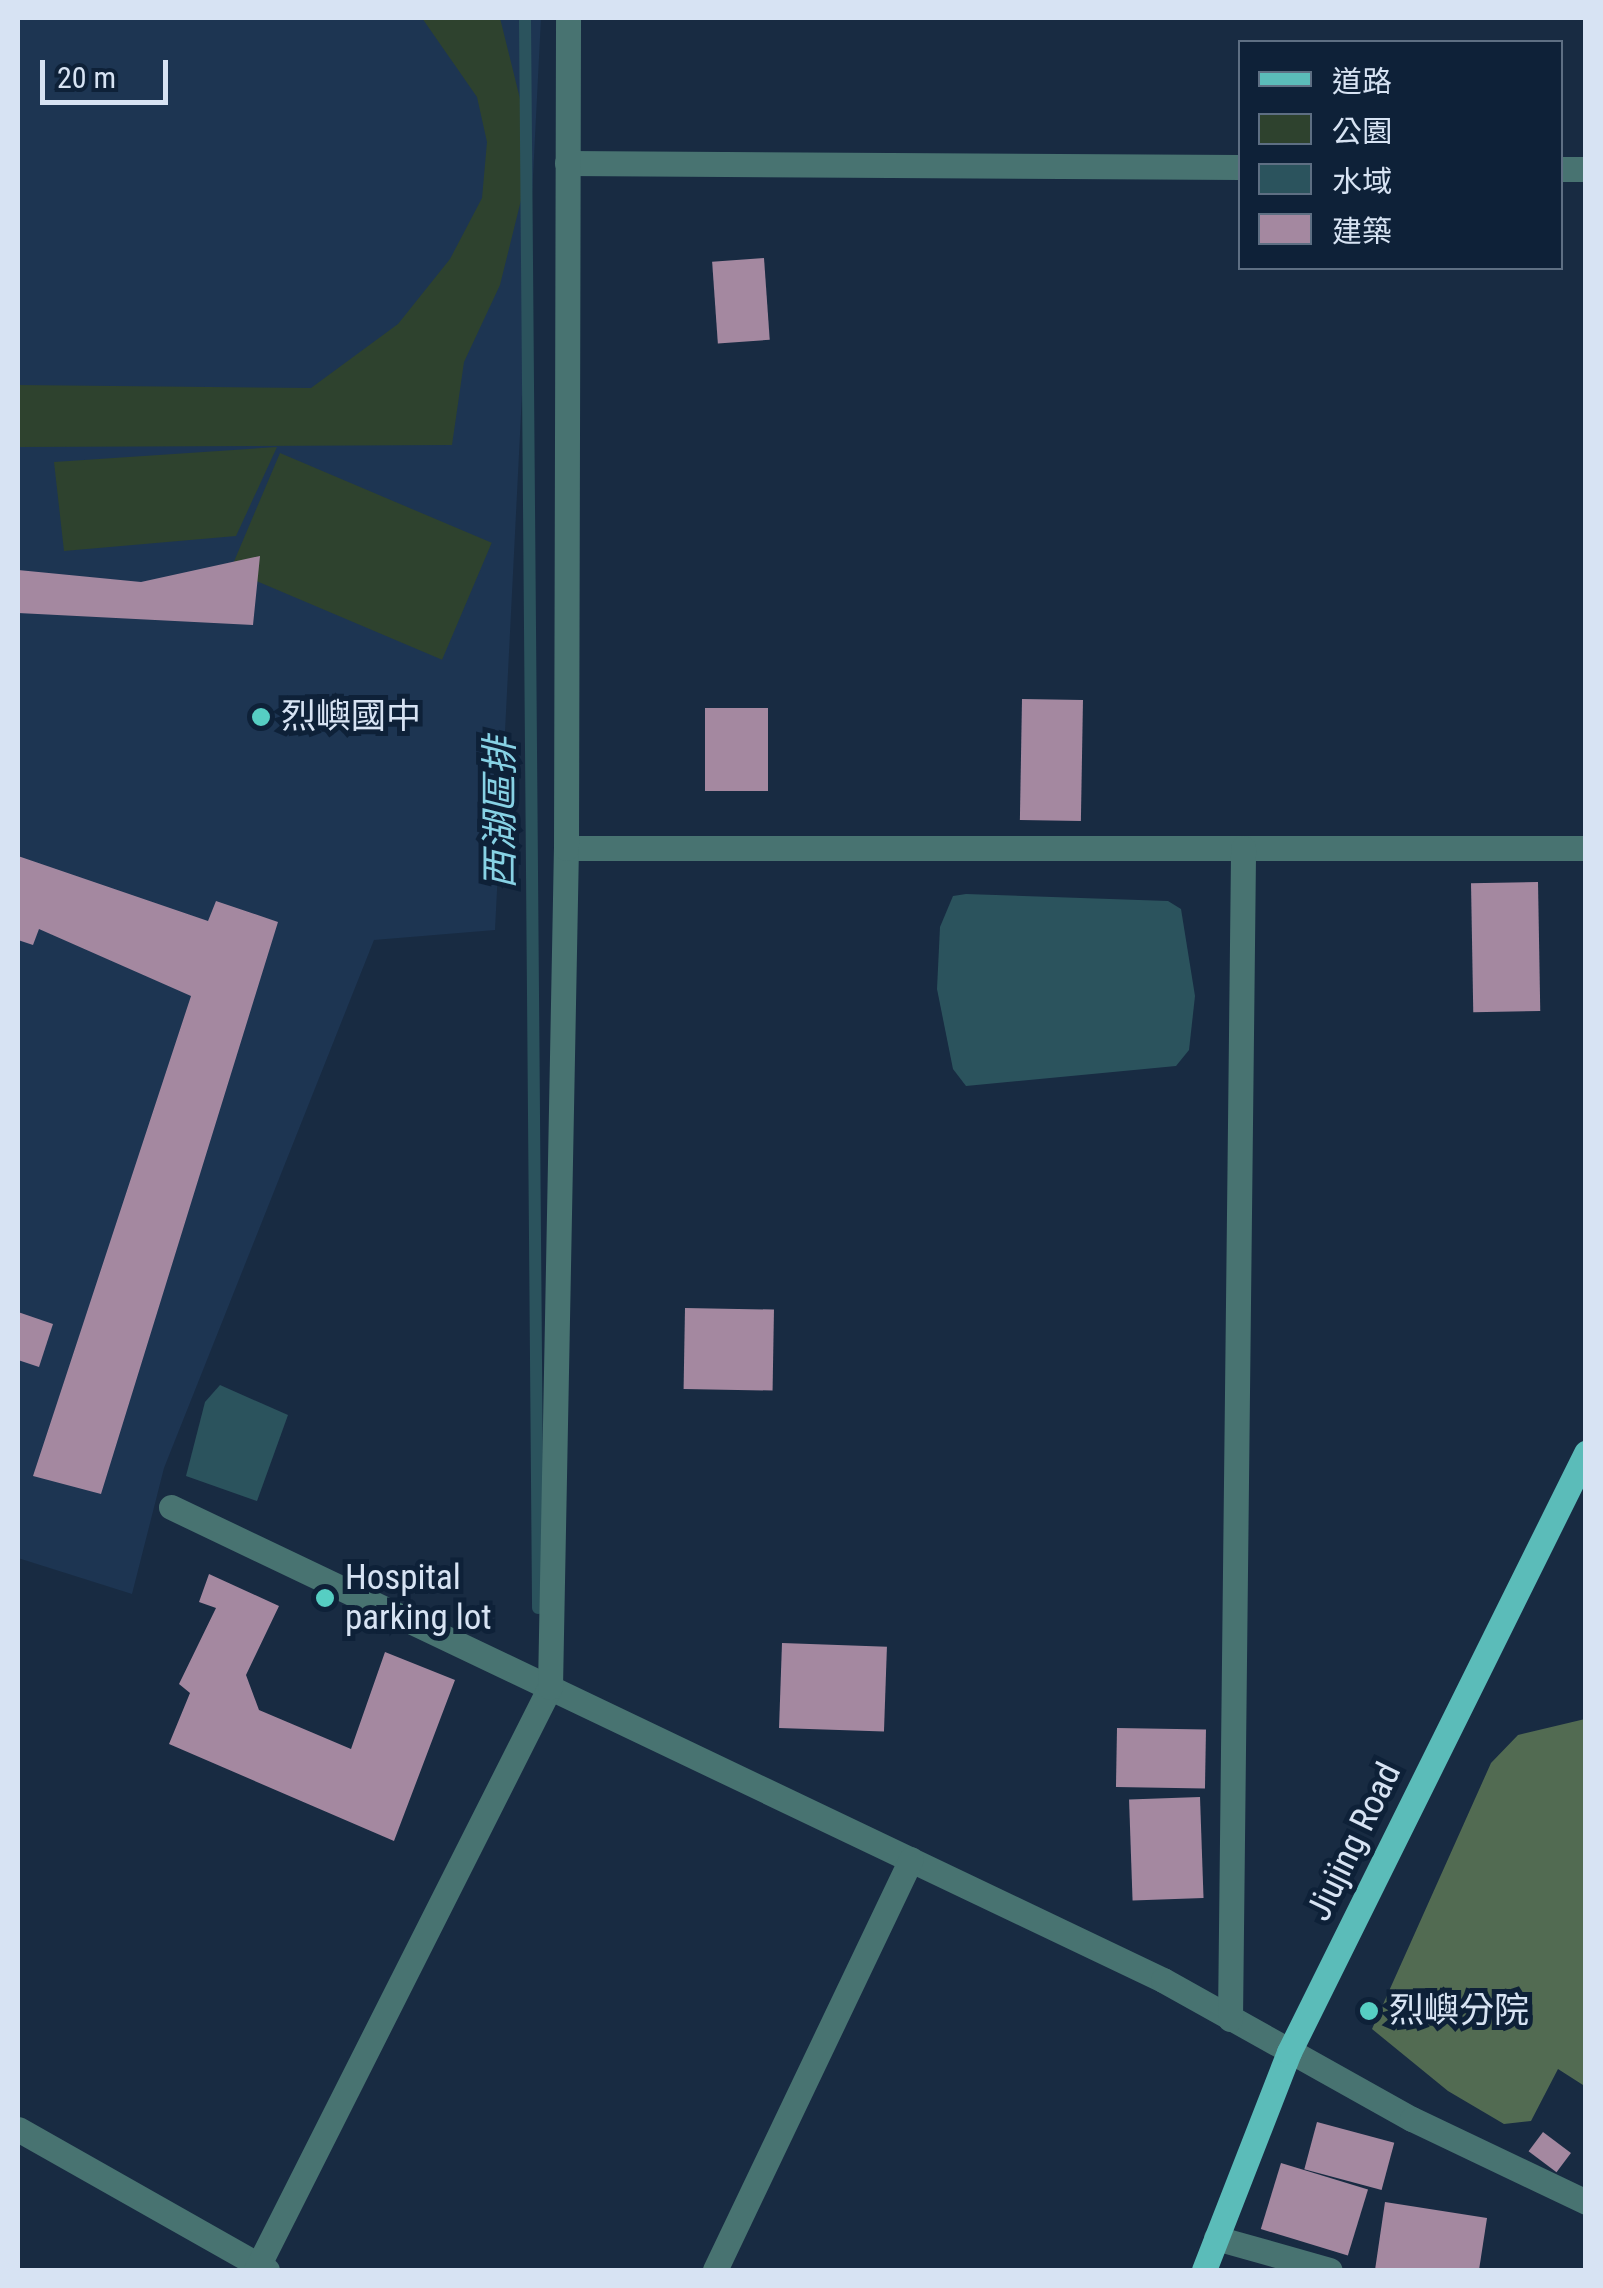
<!DOCTYPE html>
<html>
<head>
<meta charset="utf-8">
<style>
  body { margin:0 }
  #map { position:relative; width:1603px; height:2288px; overflow:hidden; background:#182b42; font-family:"Roboto Condensed","Noto Sans TC",sans-serif }
  div>[style] { position:absolute }
  .built>* { inset:0; background:#1d3552 }
  .green>* { inset:0; background:#2e422e; transform-origin:0 0 }
  .forest>* { inset:0; background:#526b52 }
  .water>* { inset:0; background:#2b535d }
  .stream>* { height:12px; margin:-6px; padding:0 6px; transform-origin:6px; border-radius:6px; background:#2b535d }
  .building>* { inset:0; background:#a488a0; transform-origin:0 0 }
  .minor>* { height:25px; margin:-12.5px; padding:0 12.5px; transform-origin:12.5px; border-radius:12.5px; background:#487371 }
  .major>* { height:25px; margin:-12.5px; padding:0 12.5px; transform-origin:12.5px; border-radius:12.5px; background:#5bbcb9 }
  .dots>* { width:28px; height:28px; translate:-50% -50%; box-sizing:border-box; border:5px solid #0e2138; border-radius:50% }
  span { translate:-50% -50%; white-space:nowrap; text-align:center; line-height:1.15; -webkit-text-stroke:10px #0e2138; paint-order:stroke }
  .poi-label { font-size:35px; color:#d7e3f3 }
  .left { translate:0 -50%; text-align:left }
  .street-label { font-size:35px; color:#d7e3f3 }
  .water-label { font-size:38px; color:#87d2e5; font-style:italic }
  .frame { position:absolute; inset:0; border:20px solid #d7e3f3; pointer-events:none }
  .legend { position:absolute; left:1238px; top:40px; width:325px; height:230px; box-sizing:border-box; background:#0e2138; border:2px solid #5e6f83; margin:0; padding:12px 18px; list-style:none; font-size:30px; color:#d7e3f3 }
  .legend li { display:flex; align-items:center; gap:20px; height:50px }
  .legend b { width:50px; border:2px solid #5e6f83 }
  .scale { position:absolute; left:40px; top:60px; width:128px; height:45px; box-sizing:border-box; border:5px solid #d7e3f3; border-top:0; padding-left:12px; font-size:30px; line-height:35px; white-space:nowrap; color:#d7e3f3; -webkit-text-stroke:8px #0e2138; paint-order:stroke }
</style>
</head>
<body>
<div id="map">
  <div class="built">
    <div style="clip-path:polygon(18px 18px,541px 18px,495px 930px,374px 940px,164px 1468px,132px 1594px,18px 1558px)"></div>
  </div>
  <div class="green">
    <div style="clip-path:polygon(422px 18px,500px 18px,529px 135px,527px 176px,500px 285px,464px 362px,452px 445px,18px 447px,18px 385px,311px 388px,398px 324px,450px 259px,482px 198px,487px 142px,477px 97px)"></div>
    <div style="clip-path:polygon(277px 447px,236px 536px,64px 551px,54px 462px)"></div>
    <div style="left:280px;top:453px;width:230px;height:127px;rotate:23deg"></div>
  </div>
  <div class="forest">
    <div style="clip-path:polygon(1585px 1719px,1585px 2078px,1583px 2085px,1558px 2069px,1531px 2121px,1504px 2124px,1448px 2091px,1372px 2029px,1491px 1763px,1518px 1735px)"></div>
  </div>
  <div class="water">
    <div style="clip-path:polygon(966px 894px,1168px 901px,1181px 909px,1195px 996px,1189px 1050px,1176px 1066px,966px 1086px,953px 1069px,937px 989px,940px 927px,953px 896px)"></div>
    <div style="clip-path:polygon(220px 1385px,288px 1415px,257px 1501px,186px 1476px,205px 1402px)"></div>
  </div>
  <div class="stream">
    <div style="left:525px;top:18px;width:1590px;rotate:89.53deg"></div>
  </div>
  <div class="building">
    <div style="left:764px;top:258px;width:82px;height:52px;rotate:86deg"></div>
    <div style="clip-path:polygon(260px 556px,253px 625px,18px 613px,18px 570px,141px 582px)"></div>
    <div style="left:1022px;top:699px;width:61px;height:121px;rotate:1deg"></div>
    <div style="left:705px;top:708px;width:63px;height:83px"></div>
    <div style="clip-path:polygon(18px 856px,208px 921px,216px 901px,278px 922px,101px 1494px,33px 1476px,191px 996px,39px 929px,33px 945px,18px 940px)"></div>
    <div style="left:1538px;top:882px;width:129px;height:67px;rotate:89deg"></div>
    <div style="left:685px;top:1308px;width:89px;height:81px;rotate:1deg"></div>
    <div style="clip-path:polygon(18px 1312px,53px 1324px,39px 1367px,18px 1360px)"></div>
    <div style="clip-path:polygon(209px 1574px,279px 1606px,246px 1675px,259px 1710px,351px 1749px,385px 1652px,455px 1680px,394px 1841px,169px 1744px,190px 1693px,179px 1684px,216px 1608px,199px 1602px)"></div>
    <div style="left:782px;top:1643px;width:105px;height:85px;rotate:2deg"></div>
    <div style="left:1117px;top:1728px;width:89px;height:59px;rotate:1deg"></div>
    <div style="left:1200px;top:1797px;width:101px;height:71px;rotate:88deg"></div>
    <div style="left:1317px;top:2122px;width:80px;height:49px;rotate:15deg"></div>
    <div style="left:1543px;top:2132px;width:35px;height:24px;rotate:37deg"></div>
    <div style="left:1281px;top:2163px;width:91px;height:69px;rotate:17deg"></div>
    <div style="clip-path:polygon(1385px 2202px,1487px 2218px,1479px 2270px,1375px 2270px)"></div>
  </div>
  <div class="minor">
    <div style="left:567px;top:163px;width:673px;rotate:0.34deg"></div>
    <div style="left:1560px;top:169px;width:26px"></div>
    <div style="left:566px;top:848px;width:1020px"></div>
    <div style="left:171px;top:1507px;width:1099px;rotate:25.49deg"></div>
    <div style="left:1163px;top:1980px;width:285px;rotate:29.2deg"></div>
    <div style="left:1412px;top:2119px;width:193px;rotate:25.5deg"></div>
    <div style="left:1230px;top:2019px;width:1171px;rotate:-89.36deg"></div>
    <div style="left:18px;top:2129px;width:286px;rotate:29.5deg"></div>
    <div style="left:1216px;top:2238px;width:118px;rotate:15.7deg"></div>
    <div style="left:256px;top:2270px;width:653px;rotate:-63.24deg"></div>
    <div style="left:550px;top:1687px;width:839px;rotate:-88.91deg"></div>
    <div style="left:566px;top:848px;width:830px;rotate:-89.86deg"></div>
    <div style="left:715px;top:2270px;width:455px;rotate:-64.5deg"></div>
  </div>
  <div class="major">
    <div style="left:1204px;top:2270px;width:234px;rotate:-68.7deg"></div>
    <div style="left:1289px;top:2052px;width:669px;rotate:-63.63deg"></div>
  </div>
  <div class="dots">
    <div style="left:261px;top:717px;background:#56cec3"></div>
    <div style="left:325px;top:1598px;background:#56cec3"></div>
    <div style="left:1369px;top:2011px;background:#56cec3"></div>
  </div>
  <div class="poi-label">
    <span class="left" style="left:281px;top:717px">烈嶼國中</span>
    <span class="left" style="left:345px;top:1598px">Hospital<br>parking lot</span>
    <span class="left" style="left:1389px;top:2011px">烈嶼分院</span>
  </div>
  <div class="street-label">
    <span style="left:1354px;top:1842px;rotate:-64deg">Jiujing Road</span>
  </div>
  <div class="water-label">
    <span style="left:501px;top:813px;rotate:-90deg">西湖區排</span>
  </div>
  <div class="frame"></div>
  <ul class="legend">
  <li><b style="height:12px;background:#5bbcb9"></b>道路</li>
  <li><b style="height:28px;background:#2e422e"></b>公園</li>
  <li><b style="height:28px;background:#2b535d"></b>水域</li>
  <li><b style="height:28px;background:#a488a0"></b>建築</li>
  </ul>
  <div class="scale">20 m</div>
</div>
</body>
</html>
